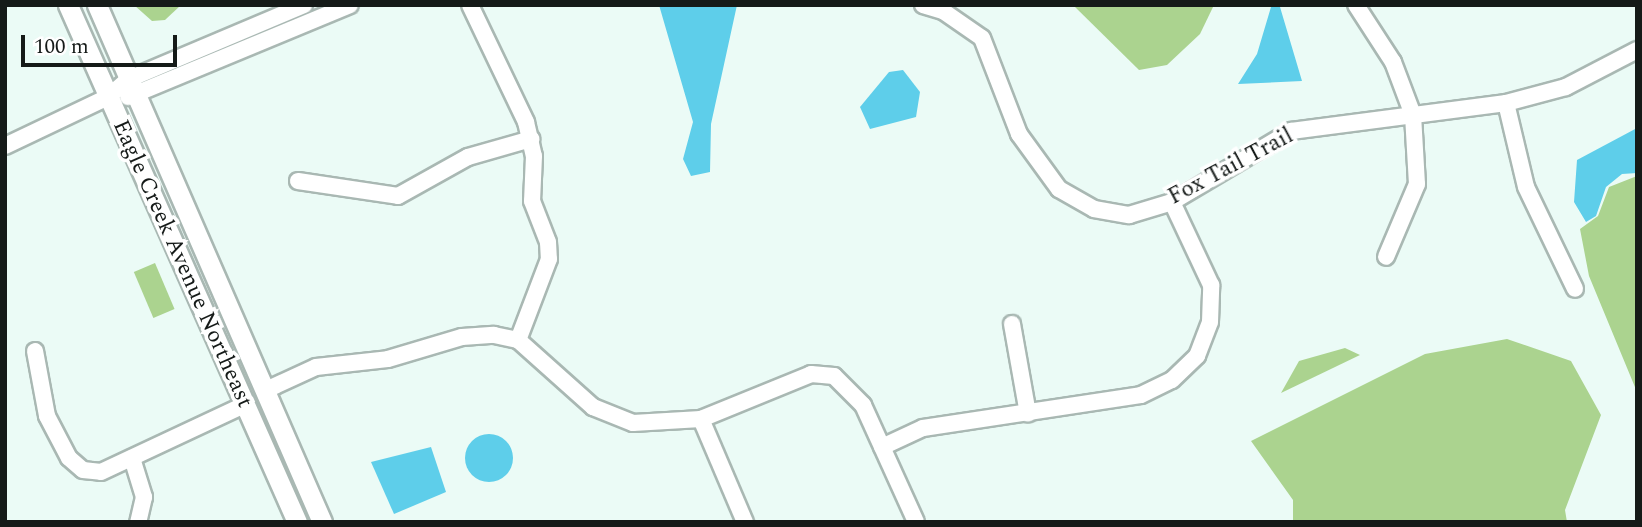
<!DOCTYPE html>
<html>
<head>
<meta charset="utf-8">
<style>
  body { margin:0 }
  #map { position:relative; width:1642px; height:527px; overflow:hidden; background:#ebfbf6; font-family:Spectral,serif }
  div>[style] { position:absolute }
  .green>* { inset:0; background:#abd38f; transform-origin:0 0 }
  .water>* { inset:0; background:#5eceea }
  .round { border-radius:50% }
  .roads { filter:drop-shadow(2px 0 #a9b8b3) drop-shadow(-2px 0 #a9b8b3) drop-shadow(0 2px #a9b8b3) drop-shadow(0 -2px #a9b8b3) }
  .minor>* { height:16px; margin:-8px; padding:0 8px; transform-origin:8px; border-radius:8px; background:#fff }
  .major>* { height:19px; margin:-9.5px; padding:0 9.5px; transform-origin:9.5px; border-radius:9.5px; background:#fff }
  span { translate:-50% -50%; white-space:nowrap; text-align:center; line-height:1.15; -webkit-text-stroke:7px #fff; paint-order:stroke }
  .street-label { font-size:23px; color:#151a18 }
  .frame { position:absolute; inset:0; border:7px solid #151a18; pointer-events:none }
  .scale { position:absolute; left:21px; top:35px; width:156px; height:32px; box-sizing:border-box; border:4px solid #151a18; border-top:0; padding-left:9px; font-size:21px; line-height:24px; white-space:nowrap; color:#151a18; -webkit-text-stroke:5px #fff; paint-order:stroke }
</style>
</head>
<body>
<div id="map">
  <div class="green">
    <div style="clip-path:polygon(134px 5px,181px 5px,165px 20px,152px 21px)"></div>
    <div style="clip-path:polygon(1073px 5px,1214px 5px,1200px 34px,1167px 65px,1139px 70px)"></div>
    <div style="clip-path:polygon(1637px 176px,1637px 392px,1589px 276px,1580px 229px,1598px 216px,1609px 187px)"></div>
    <div style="left:155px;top:263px;width:50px;height:23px;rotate:67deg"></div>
    <div style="clip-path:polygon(1507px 339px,1571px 361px,1601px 415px,1565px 510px,1567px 522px,1293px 522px,1293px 500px,1251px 441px,1425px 354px)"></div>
    <div style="clip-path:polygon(1345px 348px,1360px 355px,1281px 393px,1299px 361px)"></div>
  </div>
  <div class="water">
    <div style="clip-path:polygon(659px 5px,737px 5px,711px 124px,710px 172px,691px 176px,683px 159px,693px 122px)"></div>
    <div style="clip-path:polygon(1271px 7px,1280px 7px,1302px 81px,1238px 84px,1257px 54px)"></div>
    <div style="clip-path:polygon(903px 70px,920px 92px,916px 117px,870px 129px,860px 107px,889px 72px)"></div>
    <div style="clip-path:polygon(1637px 128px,1637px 173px,1622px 174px,1606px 187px,1596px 216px,1586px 222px,1574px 202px,1577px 160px)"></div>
    <div class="round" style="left:465px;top:434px;width:48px;height:48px"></div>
    <div style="clip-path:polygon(431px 447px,446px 492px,394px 514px,371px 462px)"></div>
  </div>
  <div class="roads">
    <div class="minor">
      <div style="left:470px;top:5px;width:130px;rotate:64.4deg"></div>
      <div style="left:526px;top:122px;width:35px;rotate:77deg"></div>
      <div style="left:534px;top:156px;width:45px;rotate:92.5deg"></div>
      <div style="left:532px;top:201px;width:44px;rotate:68.7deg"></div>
      <div style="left:548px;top:242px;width:17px;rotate:87deg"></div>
      <div style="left:549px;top:259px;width:87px;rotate:110.9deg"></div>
      <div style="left:923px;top:5px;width:21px;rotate:17deg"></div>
      <div style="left:943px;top:11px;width:47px;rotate:34.7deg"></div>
      <div style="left:982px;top:38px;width:103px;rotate:68.9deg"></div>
      <div style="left:1019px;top:134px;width:68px;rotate:54deg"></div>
      <div style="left:1059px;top:189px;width:40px;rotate:29.7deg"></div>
      <div style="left:1094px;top:209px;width:36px;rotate:10deg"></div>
      <div style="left:1129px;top:215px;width:45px;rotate:-16.8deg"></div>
      <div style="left:1172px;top:202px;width:139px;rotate:-30.8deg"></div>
      <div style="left:1291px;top:131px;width:217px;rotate:-7.4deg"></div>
      <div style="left:1506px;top:103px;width:62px;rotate:-14.9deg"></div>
      <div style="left:1566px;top:87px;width:80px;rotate:-27.5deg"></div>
      <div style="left:1356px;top:5px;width:68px;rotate:57deg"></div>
      <div style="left:1393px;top:62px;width:57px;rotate:69.3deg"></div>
      <div style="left:1413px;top:115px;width:69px;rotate:86.7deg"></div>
      <div style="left:1417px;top:184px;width:79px;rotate:113deg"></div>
      <div style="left:128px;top:97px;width:240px;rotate:-22.5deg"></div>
      <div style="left:1506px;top:103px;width:86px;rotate:76.6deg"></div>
      <div style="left:1526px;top:187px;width:113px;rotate:64.3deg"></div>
      <div style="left:5px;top:146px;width:114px;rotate:-25.4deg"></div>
      <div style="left:108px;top:97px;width:28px;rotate:-41deg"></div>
      <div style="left:129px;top:79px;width:190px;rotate:-22.9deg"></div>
      <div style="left:298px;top:181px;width:101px;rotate:8.5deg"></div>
      <div style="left:398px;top:196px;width:80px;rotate:-29.1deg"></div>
      <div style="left:468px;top:157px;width:66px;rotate:-15.9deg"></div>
      <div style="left:1012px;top:324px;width:91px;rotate:79.9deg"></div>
      <div style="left:35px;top:351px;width:66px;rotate:79.5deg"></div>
      <div style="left:47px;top:416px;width:47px;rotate:62.4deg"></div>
      <div style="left:69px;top:458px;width:18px;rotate:41deg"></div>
      <div style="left:83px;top:470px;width:18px;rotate:6deg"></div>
      <div style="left:101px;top:472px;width:158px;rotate:-25.1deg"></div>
      <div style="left:266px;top:390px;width:55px;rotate:-24.7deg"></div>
      <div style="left:316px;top:367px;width:72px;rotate:-6.3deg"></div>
      <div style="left:388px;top:359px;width:77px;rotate:-16.6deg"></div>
      <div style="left:462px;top:337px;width:32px;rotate:-4deg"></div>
      <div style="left:494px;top:335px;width:25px;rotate:12deg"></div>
      <div style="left:518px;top:340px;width:101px;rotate:41.8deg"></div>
      <div style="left:593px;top:407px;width:43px;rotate:21.8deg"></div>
      <div style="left:633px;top:423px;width:68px;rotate:-3.4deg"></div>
      <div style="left:701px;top:419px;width:119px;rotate:-22.2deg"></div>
      <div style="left:811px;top:374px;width:23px;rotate:5deg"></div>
      <div style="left:834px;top:376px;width:41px;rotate:45deg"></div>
      <div style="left:863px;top:405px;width:128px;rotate:65.6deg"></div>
      <div style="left:701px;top:419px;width:112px;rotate:66.9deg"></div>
      <div style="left:882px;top:447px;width:45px;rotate:-24.9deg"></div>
      <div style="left:923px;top:428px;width:220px;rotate:-8.6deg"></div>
      <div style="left:1141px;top:395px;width:34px;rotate:-26deg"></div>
      <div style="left:1172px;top:380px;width:35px;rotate:-44deg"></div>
      <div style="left:1197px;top:356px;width:36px;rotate:-69deg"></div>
      <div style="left:1210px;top:322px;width:37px;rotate:-88deg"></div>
      <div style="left:1211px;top:285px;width:92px;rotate:-115.2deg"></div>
      <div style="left:132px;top:458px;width:41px;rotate:72.9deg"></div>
      <div style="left:144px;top:497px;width:26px;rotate:103deg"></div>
    </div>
    <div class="major">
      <div style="left:68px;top:5px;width:565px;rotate:66.11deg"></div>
      <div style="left:97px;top:5px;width:564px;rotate:66.48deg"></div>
    </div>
  </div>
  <div class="street-label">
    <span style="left:1231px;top:167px;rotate:-28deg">Fox Tail Trail</span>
    <span style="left:182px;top:264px;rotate:66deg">Eagle Creek Avenue Northeast</span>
  </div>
  <div class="frame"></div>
  <div class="scale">100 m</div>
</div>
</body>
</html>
